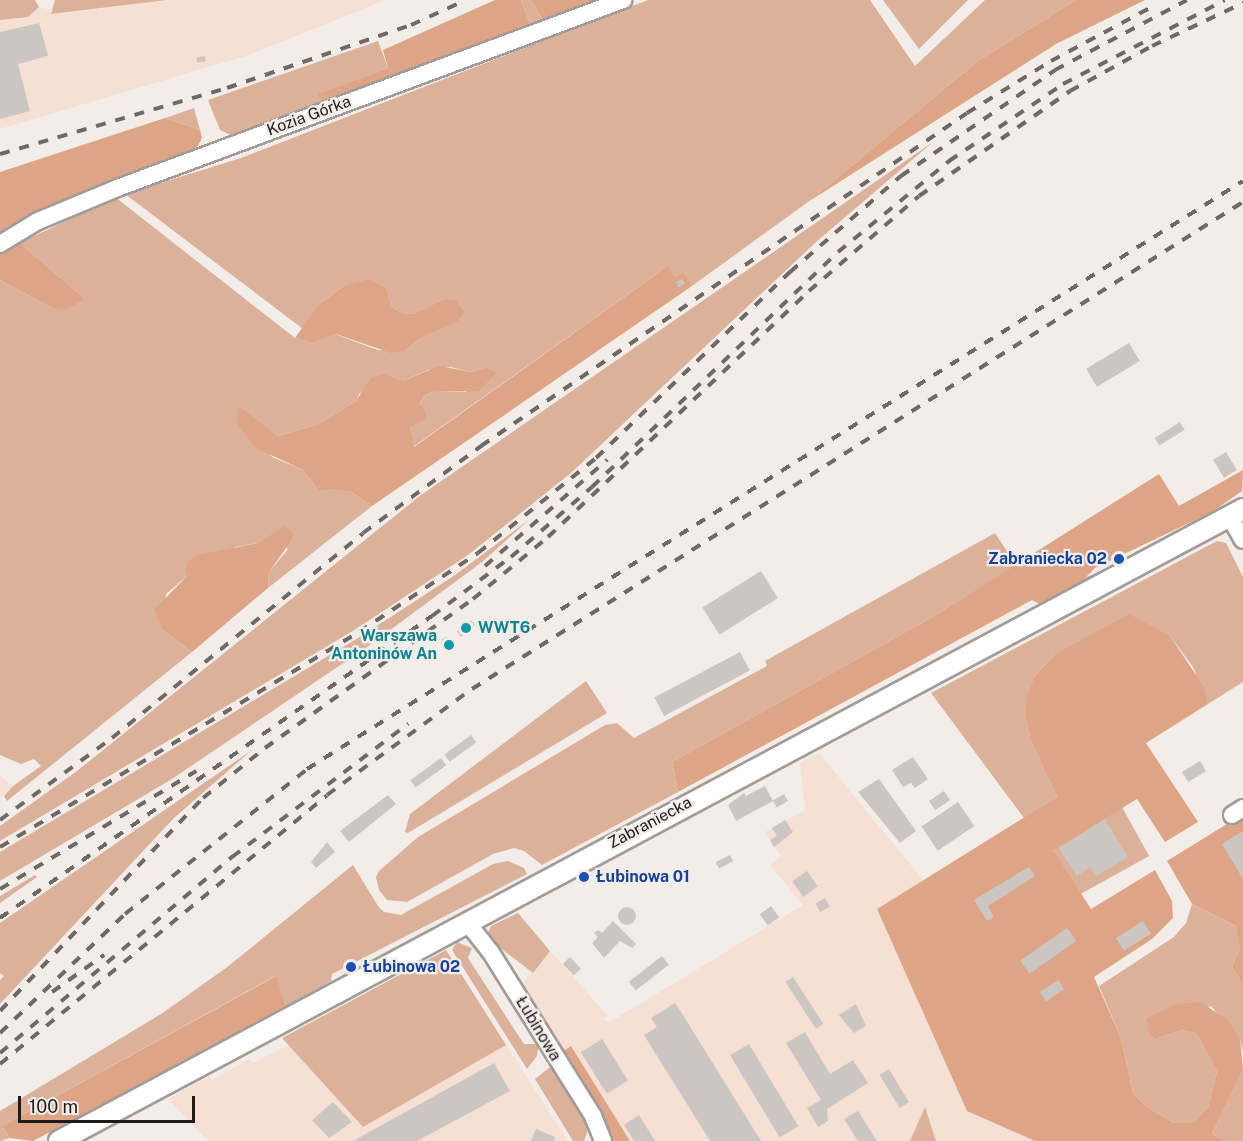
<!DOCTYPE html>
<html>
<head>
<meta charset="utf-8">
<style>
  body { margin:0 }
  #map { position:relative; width:1243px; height:1141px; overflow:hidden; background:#f3ede9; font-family:"Public Sans",sans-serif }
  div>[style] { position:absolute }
  .industrial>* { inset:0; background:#f6dfd3 }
  .green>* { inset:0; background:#dcb19a; transform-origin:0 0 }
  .forest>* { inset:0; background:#dda486 }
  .building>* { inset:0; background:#ccc6c3; transform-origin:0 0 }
  .round { border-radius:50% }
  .roads { filter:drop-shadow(2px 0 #a29c99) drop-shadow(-2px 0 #a29c99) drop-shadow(0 2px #a29c99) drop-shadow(0 -2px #a29c99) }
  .minor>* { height:16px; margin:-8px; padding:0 8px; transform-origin:8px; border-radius:8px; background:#fff }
  .major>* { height:20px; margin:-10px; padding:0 10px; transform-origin:10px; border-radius:10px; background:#fff }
  .rail>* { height:4px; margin-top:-2px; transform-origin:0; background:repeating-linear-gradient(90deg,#6c6967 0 10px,transparent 0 20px) }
  .dots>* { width:16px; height:16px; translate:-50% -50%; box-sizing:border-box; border:3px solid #f3ede9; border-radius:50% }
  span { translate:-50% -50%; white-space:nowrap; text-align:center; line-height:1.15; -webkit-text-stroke:4.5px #f3ede9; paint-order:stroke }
  .street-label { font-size:16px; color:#1e1c1b }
  .transit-label { font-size:16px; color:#164399; font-weight:700 }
  .right { translate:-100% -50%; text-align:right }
  .left { translate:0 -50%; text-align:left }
  .culture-label { font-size:16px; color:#0d838f; font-weight:700 }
  .scale { position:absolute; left:18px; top:1096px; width:177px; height:27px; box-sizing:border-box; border:3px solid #1e1c1b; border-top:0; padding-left:8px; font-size:18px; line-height:21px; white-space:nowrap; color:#1e1c1b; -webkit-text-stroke:4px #f3ede9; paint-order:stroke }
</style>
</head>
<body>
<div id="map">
  <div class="industrial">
    <div style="clip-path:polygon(167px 0,385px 0,249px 55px,0 129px,0 20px,28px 17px,39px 7px,51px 10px,51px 14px,66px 13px)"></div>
    <div style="clip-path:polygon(819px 753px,923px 880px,877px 909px,967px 1111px,1035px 1141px,936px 1141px,925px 1108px,910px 1141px,630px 1141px,571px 1047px,561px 1053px,520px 987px,550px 951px,607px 1015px,603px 1020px,610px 1022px,803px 905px,770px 865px,781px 856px,765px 832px,805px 810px,800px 763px)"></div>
    <div style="clip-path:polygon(0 776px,13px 786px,0 798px)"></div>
    <div style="clip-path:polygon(289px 1045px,364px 1126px,506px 1045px,568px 1141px,208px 1141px,168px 1099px,208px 1077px,212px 1080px,249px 1059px,253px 1063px)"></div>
  </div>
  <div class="green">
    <div style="clip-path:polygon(0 0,35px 0,39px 7px,28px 17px,0 20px)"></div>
    <div style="clip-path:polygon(55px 0,167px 0,51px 14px)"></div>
    <div style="clip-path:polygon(521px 0,531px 0,544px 22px,531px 27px)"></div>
    <div style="clip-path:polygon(648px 0,870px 0,915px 66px,985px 0,1076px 0,978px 61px,808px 202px,692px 286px,684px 271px,675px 277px,669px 265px,413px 447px,410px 426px,424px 396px,432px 392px,466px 392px,486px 368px,471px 372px,450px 367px,428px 370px,403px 381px,391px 377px,359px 394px,356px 401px,317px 425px,278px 436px,239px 407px,272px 457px,303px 470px,318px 490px,350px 491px,372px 506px,268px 588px,269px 572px,288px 549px,274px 535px,258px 543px,235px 547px,187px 576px,166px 594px,163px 630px,192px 652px,7px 801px,4px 796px,13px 786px,41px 766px,34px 759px,21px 764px,0 755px,0 280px,56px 310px,85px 299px,20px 243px,115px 197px,295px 338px,312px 343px,335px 334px,378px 350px,406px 350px,421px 338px,458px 320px,444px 299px,413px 314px,401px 313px,391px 306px,387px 289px,344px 286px,318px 305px,303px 329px,125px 194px,241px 158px)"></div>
    <div style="clip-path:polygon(883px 0,968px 0,919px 49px)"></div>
    <div style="clip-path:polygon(378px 41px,388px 68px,319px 94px,323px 106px,237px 138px,220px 130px,208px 100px)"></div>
    <div style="clip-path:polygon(194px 108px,200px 130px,165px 118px)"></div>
    <div style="clip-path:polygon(933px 142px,815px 243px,571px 473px,468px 555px,356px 629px,0 841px,0 826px,77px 771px,421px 495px)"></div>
    <div style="clip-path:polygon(530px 519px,482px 562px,370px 645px,172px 779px,0 881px,0 852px,363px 635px,455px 575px)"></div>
    <div style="clip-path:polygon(995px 533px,1016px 565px,936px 615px,672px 762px,678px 792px,542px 865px,524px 851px,514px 848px,493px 854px,407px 902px,387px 900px,379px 890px,376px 877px,379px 871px,418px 837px,605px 725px,617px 723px,634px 738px,767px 666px,765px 661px)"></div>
    <div style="left:1200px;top:540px;width:3px;height:320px;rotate:72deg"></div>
    <div style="clip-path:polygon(1217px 541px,1226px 543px,1243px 577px,1243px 682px,1208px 704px,1193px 667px,1170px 636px,1054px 655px,1035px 676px,1025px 715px,1031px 741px,1057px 797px,1024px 818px,931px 693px)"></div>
    <div style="clip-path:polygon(586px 681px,607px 713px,408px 833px,405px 832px,410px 814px)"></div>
    <div style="clip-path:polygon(252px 750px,174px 818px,0 1004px,0 980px,4px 976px,0 973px,0 923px)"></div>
    <div style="left:1122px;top:807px;width:56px;height:81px;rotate:61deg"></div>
    <div style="clip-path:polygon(508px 861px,524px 868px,527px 874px,332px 974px,331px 981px,286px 1007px,275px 976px,2px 1126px,10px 1138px,0 1141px,0 1111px,161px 1014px,226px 968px,353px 865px,378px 906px,384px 912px,401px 915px,493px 864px)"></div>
    <div style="clip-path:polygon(35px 875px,37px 877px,0 903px,0 896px)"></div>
    <div style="clip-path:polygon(1192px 904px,1236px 926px,1240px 935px,1240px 949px,1232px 966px,1243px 985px,1243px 1052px,1240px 1039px,1211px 1006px,1155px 1039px,1182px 1030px,1196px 1033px,1217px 1071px,1208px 1107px,1194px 1122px,1174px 1123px,1147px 1107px,1133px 1093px,1121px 1038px,1099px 986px,1174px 937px,1186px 923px)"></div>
    <div style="clip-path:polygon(518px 913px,550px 951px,533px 973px,486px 937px,491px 926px)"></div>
    <div style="clip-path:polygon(457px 942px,472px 948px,468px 958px,524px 1044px,539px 1044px,537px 1056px,527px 1069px,452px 950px)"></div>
    <div style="clip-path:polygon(446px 950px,506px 1045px,363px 1127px,282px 1038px)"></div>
    <div style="clip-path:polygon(555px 1063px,585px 1112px,589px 1127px,584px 1141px,573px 1141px,535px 1079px)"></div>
    <div style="clip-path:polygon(1243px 1070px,1243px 1141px,1227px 1141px,1212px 1134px)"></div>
    <div style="clip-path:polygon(925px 1107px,936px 1141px,910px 1141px)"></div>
  </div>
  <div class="forest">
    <div style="clip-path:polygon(495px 0,521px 0,531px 27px,323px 106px,318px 94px,388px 68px,383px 50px)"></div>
    <div style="clip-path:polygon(531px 0,603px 0,544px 22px)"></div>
    <div style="clip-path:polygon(1076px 0,1145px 0,1056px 44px,808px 202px,978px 61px)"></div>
    <div style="clip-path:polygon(165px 118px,200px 130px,202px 138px,198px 146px,186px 155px,0 238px,0 172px)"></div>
    <div style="clip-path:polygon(20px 243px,85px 299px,67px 309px,56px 310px,0 280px,0 252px)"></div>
    <div style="clip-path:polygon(669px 265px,675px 277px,684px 271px,692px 286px,372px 506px,350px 491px,318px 490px,303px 470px,256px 448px,236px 422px,239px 406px,278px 436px,317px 425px,356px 401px,371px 378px,383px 374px,403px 381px,439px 366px,471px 372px,486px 368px,497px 372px,479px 391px,432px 392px,424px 396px,420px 404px,426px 412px,425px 420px,410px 426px,414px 447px)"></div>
    <div style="clip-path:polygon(369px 279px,387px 289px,391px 306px,401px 313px,413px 314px,444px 299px,456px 301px,464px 312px,458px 321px,421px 338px,406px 350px,391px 353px,336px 334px,312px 343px,295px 338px,318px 305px,344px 286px)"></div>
    <div style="clip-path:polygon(1243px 470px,1242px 491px,1212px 512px,1095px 568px,1074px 589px,1043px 606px,1032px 600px,678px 792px,672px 762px,936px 615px,1159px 474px,1179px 506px)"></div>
    <div style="clip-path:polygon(285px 526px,293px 534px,291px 541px,269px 572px,268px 588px,192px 652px,163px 630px,154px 610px,187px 576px,185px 568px,189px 561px,196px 555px,258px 543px)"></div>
    <div style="clip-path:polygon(1129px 614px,1170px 636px,1204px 687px,1208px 704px,1146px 743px,1198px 822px,1165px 842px,1137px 799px,1053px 850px,1091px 909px,1155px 870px,1172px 901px,1173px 918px,1152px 939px,1094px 977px,1121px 1038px,1133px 1093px,1147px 1107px,1174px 1123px,1194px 1122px,1208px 1107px,1217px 1071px,1196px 1033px,1182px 1030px,1155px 1039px,1148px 1031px,1147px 1018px,1176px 1004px,1200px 1002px,1228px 1020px,1240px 1039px,1243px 1070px,1212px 1134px,1227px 1141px,1035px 1141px,967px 1111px,877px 909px,1057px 797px,1031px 741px,1025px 715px,1027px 697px,1035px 676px,1054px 655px)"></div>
    <div style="clip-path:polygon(1235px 819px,1238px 822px,1243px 819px,1243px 985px,1232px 966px,1240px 949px,1236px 926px,1192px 904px,1167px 861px)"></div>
    <div style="clip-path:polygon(276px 976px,286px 1007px,33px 1141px,10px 1138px,2px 1126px)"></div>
    <div style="clip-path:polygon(571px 1046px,630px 1141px,611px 1141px,606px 1123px,561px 1053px)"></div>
  </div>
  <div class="building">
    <div style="clip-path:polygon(39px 23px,48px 56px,18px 64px,30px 111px,0 119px,0 32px)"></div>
    <div style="left:205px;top:56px;width:5px;height:9px;rotate:79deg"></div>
    <div style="clip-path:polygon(682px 279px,685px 284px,678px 287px,676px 282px)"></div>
    <div style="left:1129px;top:343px;width:21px;height:50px;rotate:59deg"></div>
    <div style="left:1180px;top:422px;width:9px;height:30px;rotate:58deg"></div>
    <div style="left:1226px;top:452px;width:21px;height:15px;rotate:59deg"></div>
    <div style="left:761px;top:571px;width:32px;height:69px;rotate:58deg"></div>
    <div style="clip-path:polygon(471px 620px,475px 625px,461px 637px,457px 631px)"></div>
    <div class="round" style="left:441px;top:637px;width:12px;height:12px"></div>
    <div style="left:740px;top:652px;width:21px;height:97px;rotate:62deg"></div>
    <div style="left:471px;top:735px;width:9px;height:33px;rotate:54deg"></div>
    <div style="clip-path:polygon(913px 757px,928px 779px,915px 788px,911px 783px,903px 787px,892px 770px)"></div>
    <div style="left:441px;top:758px;width:9px;height:38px;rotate:54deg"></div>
    <div style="left:1200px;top:761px;width:12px;height:21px;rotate:59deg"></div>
    <div style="clip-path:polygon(879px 779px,916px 831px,900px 843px,858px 792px)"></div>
    <div style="clip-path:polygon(765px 786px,773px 801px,736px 821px,728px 805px,744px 793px,746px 796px)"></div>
    <div style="left:944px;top:791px;width:11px;height:18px;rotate:56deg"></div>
    <div style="left:784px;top:794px;width:8px;height:13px;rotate:60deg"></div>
    <div style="clip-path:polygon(388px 795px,396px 804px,349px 842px,340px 831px)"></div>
    <div style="left:958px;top:802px;width:29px;height:44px;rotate:56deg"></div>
    <div style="clip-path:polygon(1105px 819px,1128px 857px,1096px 876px,1090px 867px,1077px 876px,1059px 848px)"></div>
    <div style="clip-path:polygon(785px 820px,793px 832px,774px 847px,770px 840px,777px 836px,772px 828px)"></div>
    <div style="clip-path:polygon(1243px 831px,1243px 879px,1222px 844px)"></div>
    <div style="clip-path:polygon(327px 842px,335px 852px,316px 868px,311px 862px)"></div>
    <div style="left:730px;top:855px;width:7px;height:16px;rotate:63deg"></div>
    <div style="clip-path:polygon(1029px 867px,1035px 876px,988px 906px,994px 917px,987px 921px,974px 900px)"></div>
    <div style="left:807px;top:871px;width:19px;height:18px;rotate:55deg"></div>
    <div style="left:825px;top:898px;width:10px;height:11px;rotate:61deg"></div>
    <div style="left:771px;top:906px;width:14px;height:14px;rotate:54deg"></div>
    <div class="round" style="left:618px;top:907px;width:18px;height:18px"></div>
    <div style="clip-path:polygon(613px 921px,636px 944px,632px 948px,620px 941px,604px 958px,592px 943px,598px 937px,594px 933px,598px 930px,602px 933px)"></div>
    <div style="left:1143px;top:921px;width:15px;height:32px;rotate:58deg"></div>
    <div style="left:1067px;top:928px;width:16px;height:57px;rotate:55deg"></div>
    <div style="left:662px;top:956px;width:11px;height:42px;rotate:52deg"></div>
    <div style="left:570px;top:957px;width:16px;height:10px;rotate:47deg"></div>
    <div style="left:793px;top:977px;width:56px;height:9px;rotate:57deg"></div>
    <div style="left:1058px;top:980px;width:11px;height:22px;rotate:56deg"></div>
    <div style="clip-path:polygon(675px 1003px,681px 1012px,761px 1141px,710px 1141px,644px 1035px,657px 1027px,651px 1018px)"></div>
    <div style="clip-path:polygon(856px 1004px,866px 1026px,854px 1033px,839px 1015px)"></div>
    <div style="clip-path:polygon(805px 1032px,830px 1074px,853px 1060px,868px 1083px,827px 1109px,828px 1121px,818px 1127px,807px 1108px,821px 1100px,786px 1043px)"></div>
    <div style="left:602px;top:1039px;width:49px;height:25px;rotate:58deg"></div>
    <div style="left:749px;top:1044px;width:96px;height:22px;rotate:59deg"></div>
    <div style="clip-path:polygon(494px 1063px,510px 1091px,417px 1141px,353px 1141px)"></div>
    <div style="left:889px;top:1069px;width:39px;height:11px;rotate:59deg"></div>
    <div style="clip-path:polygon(333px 1102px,352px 1122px,329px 1138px,312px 1120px)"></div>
    <div style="clip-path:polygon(858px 1111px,877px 1141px,858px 1141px,844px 1119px)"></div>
    <div style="clip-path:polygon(639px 1115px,655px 1141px,634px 1141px,624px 1125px)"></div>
    <div style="clip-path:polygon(536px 1129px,555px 1137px,554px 1141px,531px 1141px)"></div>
  </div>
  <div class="roads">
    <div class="minor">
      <div style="left:0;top:244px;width:44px;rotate:-31.2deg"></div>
      <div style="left:38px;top:221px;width:89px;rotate:-22.5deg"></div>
      <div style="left:120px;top:187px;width:537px;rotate:-20.39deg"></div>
      <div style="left:1230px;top:517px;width:26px;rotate:61deg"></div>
      <div style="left:1232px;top:815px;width:13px;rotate:-32deg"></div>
      <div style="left:467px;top:922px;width:37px;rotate:52deg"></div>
      <div style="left:490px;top:951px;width:195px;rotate:58deg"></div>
      <div style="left:593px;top:1116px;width:27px;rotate:68deg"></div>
    </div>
    <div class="major">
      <div style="left:59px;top:1141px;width:1342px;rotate:-28.09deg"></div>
    </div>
  </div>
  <div class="rail">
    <div style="left:0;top:154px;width:236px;rotate:-16.2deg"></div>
    <div style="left:227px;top:88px;width:194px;rotate:-18.9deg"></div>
    <div style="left:411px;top:25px;width:60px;rotate:-24.4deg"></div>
    <div style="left:485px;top:566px;width:162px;rotate:-41deg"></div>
    <div style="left:0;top:820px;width:139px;rotate:-36.2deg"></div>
    <div style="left:112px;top:738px;width:324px;rotate:-39.2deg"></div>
    <div style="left:363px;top:533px;width:147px;rotate:-36.4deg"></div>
    <div style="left:481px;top:446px;width:589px;rotate:-34.42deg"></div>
    <div style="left:967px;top:113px;width:99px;rotate:-31.8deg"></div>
    <div style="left:1051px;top:61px;width:112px;rotate:-28.2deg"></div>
    <div style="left:0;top:847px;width:418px;rotate:-30.9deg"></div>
    <div style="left:359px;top:632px;width:143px;rotate:-33.6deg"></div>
    <div style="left:478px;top:553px;width:151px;rotate:-38.8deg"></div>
    <div style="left:596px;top:458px;width:269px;rotate:-43.8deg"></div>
    <div style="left:790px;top:272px;width:147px;rotate:-40.9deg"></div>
    <div style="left:901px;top:176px;width:187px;rotate:-34.5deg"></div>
    <div style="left:1055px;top:70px;width:149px;rotate:-27.9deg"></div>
    <div style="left:0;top:889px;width:229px;rotate:-31deg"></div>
    <div style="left:0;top:918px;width:527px;rotate:-34.96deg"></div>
    <div style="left:432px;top:616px;width:99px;rotate:-36.8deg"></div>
    <div style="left:511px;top:557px;width:107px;rotate:-40.8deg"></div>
    <div style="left:592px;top:487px;width:340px;rotate:-43.7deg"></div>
    <div style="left:838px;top:252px;width:144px;rotate:-39.3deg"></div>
    <div style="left:949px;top:161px;width:138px;rotate:-34deg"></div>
    <div style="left:1063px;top:84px;width:182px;rotate:-27.4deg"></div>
    <div style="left:52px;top:992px;width:64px;rotate:-35.4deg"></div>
    <div style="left:0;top:1011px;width:294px;rotate:-46.4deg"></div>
    <div style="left:203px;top:798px;width:80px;rotate:-38.9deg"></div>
    <div style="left:265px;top:748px;width:256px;rotate:-35.6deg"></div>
    <div style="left:473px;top:599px;width:97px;rotate:-39.6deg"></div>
    <div style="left:548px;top:537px;width:359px;rotate:-43.3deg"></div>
    <div style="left:809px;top:291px;width:145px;rotate:-40.8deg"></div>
    <div style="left:919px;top:196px;width:184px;rotate:-34.8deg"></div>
    <div style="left:1070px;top:91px;width:94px;rotate:-28.8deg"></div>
    <div style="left:1152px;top:46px;width:101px;rotate:-25.3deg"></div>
    <div style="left:0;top:1033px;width:173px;rotate:-43.6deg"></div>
    <div style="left:125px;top:914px;width:233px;rotate:-38.5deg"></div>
    <div style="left:307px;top:769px;width:1105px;rotate:-32.14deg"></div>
    <div style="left:0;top:1053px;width:304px;rotate:-40.2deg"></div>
    <div style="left:232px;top:857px;width:221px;rotate:-37.1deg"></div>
    <div style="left:0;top:1064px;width:423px;rotate:-39.4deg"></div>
    <div style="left:327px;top:795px;width:180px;rotate:-36.2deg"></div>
    <div style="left:472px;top:689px;width:912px;rotate:-32.28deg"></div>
  </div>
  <div class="dots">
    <div style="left:1119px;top:559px;background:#1a4fb4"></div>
    <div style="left:466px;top:628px;background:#0f9aa8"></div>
    <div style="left:449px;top:645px;background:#0f9aa8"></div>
    <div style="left:584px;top:877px;background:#1a4fb4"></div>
    <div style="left:351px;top:967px;background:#1a4fb4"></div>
  </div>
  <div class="street-label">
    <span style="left:309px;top:116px;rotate:-20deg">Kozia Górka</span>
    <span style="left:650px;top:823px;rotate:-28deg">Zabraniecka</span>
    <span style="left:538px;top:1029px;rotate:59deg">Łubinowa</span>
  </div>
  <div class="transit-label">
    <span class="right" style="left:1107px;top:559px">Zabraniecka 02</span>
    <span class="left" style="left:596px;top:877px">Łubinowa 01</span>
    <span class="left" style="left:363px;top:967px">Łubinowa 02</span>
  </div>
  <div class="culture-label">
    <span class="left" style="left:478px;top:628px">WWT6</span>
    <span class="right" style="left:437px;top:645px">Warszawa<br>Antoninów An</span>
  </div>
  <div class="scale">100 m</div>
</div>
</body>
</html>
